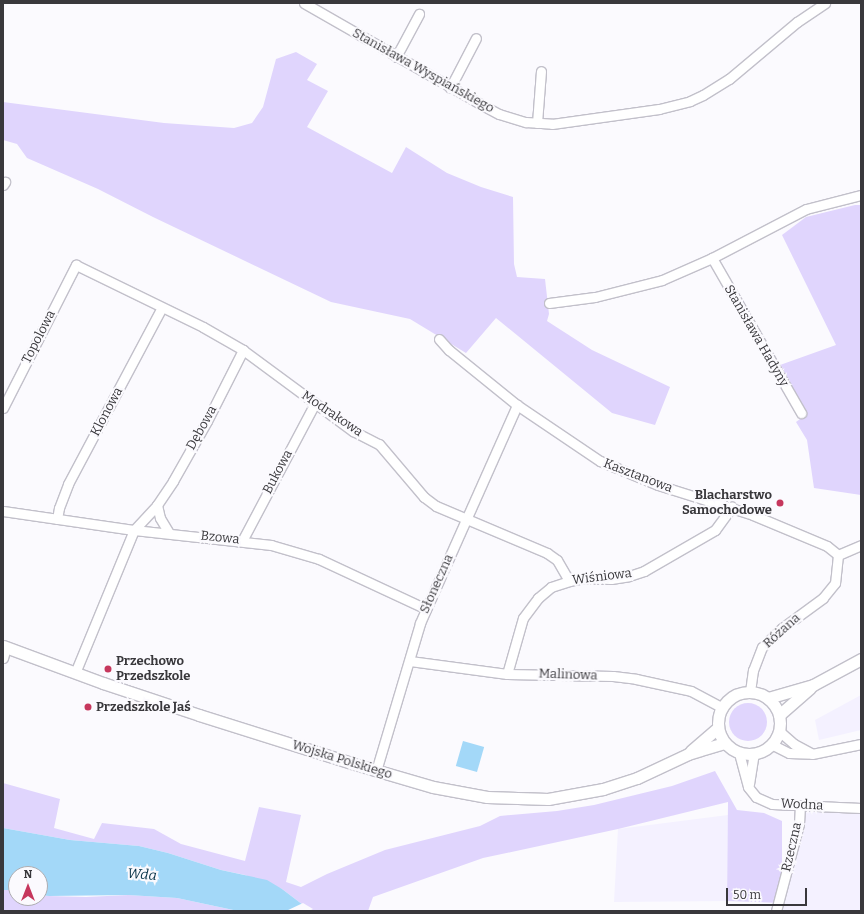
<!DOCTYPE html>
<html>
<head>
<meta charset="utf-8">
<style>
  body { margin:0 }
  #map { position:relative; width:864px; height:914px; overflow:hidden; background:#fbfafe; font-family:Bitter,serif }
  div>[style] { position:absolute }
  .built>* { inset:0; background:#f4f1ff }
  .green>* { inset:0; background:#e0d5fd }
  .round { border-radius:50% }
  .water>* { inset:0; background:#a3d8f8; transform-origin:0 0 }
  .pier>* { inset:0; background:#fbfafe }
  .roads { filter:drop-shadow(1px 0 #c2c0ca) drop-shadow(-1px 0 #c2c0ca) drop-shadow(0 1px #c2c0ca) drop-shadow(0 -1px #c2c0ca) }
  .minor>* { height:9px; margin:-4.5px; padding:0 4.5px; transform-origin:4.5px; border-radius:4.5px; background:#fff }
  .tertiary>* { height:11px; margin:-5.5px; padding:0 5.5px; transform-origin:5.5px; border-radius:5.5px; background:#fff }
  .tertiary>.ring { margin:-5.5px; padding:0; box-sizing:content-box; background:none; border:11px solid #fff; border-radius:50% }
  .dots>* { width:11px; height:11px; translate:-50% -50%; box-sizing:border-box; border:2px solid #fbfafe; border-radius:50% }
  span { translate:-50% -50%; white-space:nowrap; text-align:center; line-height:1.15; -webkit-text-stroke:4px #fbfafe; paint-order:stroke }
  .street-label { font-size:13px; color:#39383c }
  .poi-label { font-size:13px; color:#39383c; font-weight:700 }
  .right { translate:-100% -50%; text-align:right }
  .left { translate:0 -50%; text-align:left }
  .water-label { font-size:14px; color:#083349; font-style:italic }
  .frame { position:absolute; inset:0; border:4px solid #39383c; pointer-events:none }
  .north { position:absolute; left:8px; top:866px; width:40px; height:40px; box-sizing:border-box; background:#fbfafe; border:1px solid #adacb0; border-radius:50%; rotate:0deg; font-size:11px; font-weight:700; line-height:16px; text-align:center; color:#39383c }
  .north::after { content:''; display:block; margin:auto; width:14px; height:18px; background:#c6375d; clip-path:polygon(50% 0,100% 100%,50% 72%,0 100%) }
  .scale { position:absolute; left:726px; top:888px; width:81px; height:18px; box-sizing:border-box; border:2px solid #39383c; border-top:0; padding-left:5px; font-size:12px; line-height:14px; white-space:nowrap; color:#39383c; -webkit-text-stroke:3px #fbfafe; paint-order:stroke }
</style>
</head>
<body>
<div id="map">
  <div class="built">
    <div style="clip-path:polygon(861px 695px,861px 730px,819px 740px,815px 720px)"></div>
    <div style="clip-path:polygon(807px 810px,861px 813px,861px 911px,780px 911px)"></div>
    <div style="clip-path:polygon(728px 815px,727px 901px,614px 902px,618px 829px)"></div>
  </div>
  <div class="green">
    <div style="clip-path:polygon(296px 52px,317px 64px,307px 80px,328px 91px,307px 127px,392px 173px,406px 147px,447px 173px,481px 187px,513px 197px,514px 264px,517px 277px,545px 279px,549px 314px,547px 321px,592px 350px,670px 387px,655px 425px,612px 413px,496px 318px,466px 353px,410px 319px,331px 302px,153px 217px,98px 189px,27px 158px,17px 144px,3px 140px,3px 102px,164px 123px,234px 128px,252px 123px,263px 107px,276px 59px)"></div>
    <div style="clip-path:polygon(855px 205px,861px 205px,861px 495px,814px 488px,807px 440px,796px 422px,807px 414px,780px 365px,836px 345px,782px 235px,806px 217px)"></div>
    <div class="round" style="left:729px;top:703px;width:38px;height:38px"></div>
    <div style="clip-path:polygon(715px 771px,737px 810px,764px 813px,782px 821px,782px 903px,727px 901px,728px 802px,618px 829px,483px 858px,373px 897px,368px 911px,311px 911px,282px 889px,245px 875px,221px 870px,168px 853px,139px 846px,70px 840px,3px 828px,3px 783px,60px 799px,54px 828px,94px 839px,102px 823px,154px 829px,181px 844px,245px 861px,259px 807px,301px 815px,286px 882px,301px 887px,327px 874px,385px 850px,480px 826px,500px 816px,557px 811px,594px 805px,672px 786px)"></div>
    <div style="clip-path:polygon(3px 890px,16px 890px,16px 898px,40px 898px,40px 895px,49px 896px,86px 897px,128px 895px,177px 898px,238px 911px,3px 911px)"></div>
  </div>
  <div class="water">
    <div style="left:463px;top:741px;width:22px;height:26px;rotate:16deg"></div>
    <div style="clip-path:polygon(3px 828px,70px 840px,139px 846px,168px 853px,221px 870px,267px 880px,282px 889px,311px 911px,238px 911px,177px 898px,128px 895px,49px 896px,40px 895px,40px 874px,16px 874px,16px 890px,3px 890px)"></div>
  </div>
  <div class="pier">
    <div style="clip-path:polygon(303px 903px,313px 909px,309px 911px,286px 911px)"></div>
  </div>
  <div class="roads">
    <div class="minor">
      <div style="left:304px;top:3px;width:205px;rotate:29.8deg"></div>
      <div style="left:482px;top:105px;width:19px;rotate:28deg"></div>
      <div style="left:499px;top:114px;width:28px;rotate:17deg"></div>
      <div style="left:526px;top:122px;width:26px;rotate:4deg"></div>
      <div style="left:552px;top:124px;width:108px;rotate:-8deg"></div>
      <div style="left:659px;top:109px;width:32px;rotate:-14deg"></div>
      <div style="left:690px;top:101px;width:14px;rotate:-25deg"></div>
      <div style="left:703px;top:95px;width:31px;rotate:-32deg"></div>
      <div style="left:729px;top:79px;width:89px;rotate:-40deg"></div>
      <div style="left:797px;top:22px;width:34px;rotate:-34deg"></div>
      <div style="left:396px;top:57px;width:49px;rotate:-61.9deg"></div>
      <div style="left:450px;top:88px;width:56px;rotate:-62.5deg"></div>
      <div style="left:537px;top:123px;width:52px;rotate:-85.6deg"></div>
      <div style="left:3px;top:185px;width:4px;rotate:-56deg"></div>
      <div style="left:712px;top:258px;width:179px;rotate:60.1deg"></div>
      <div style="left:549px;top:303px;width:46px;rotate:-7.4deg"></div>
      <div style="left:595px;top:297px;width:69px;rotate:-14.2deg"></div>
      <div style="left:662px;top:280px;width:55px;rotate:-23.7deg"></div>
      <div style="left:712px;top:258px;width:106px;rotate:-27.5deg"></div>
      <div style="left:806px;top:209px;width:57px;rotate:-14.3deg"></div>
      <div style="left:439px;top:339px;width:15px;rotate:48deg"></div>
      <div style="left:449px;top:350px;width:87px;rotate:39deg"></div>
      <div style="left:517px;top:405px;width:100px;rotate:34deg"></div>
      <div style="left:600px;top:461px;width:63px;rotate:22.5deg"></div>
      <div style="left:658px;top:485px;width:100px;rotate:17.5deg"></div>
      <div style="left:753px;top:515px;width:80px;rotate:22.7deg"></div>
      <div style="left:827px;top:546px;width:14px;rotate:39deg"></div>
      <div style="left:838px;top:555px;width:28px;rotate:96deg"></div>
      <div style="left:835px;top:583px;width:19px;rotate:129deg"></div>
      <div style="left:823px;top:598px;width:51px;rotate:143.8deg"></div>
      <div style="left:782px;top:628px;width:28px;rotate:136deg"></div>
      <div style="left:762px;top:647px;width:25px;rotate:111deg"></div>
      <div style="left:753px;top:670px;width:21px;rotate:98deg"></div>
      <div style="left:3px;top:408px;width:161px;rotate:-63deg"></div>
      <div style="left:76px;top:265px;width:141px;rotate:26deg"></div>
      <div style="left:203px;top:327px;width:46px;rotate:29.9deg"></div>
      <div style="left:243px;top:350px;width:137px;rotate:36.4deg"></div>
      <div style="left:353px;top:431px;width:29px;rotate:27deg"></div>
      <div style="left:379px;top:444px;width:70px;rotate:49.7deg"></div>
      <div style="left:424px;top:497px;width:15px;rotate:37deg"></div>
      <div style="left:436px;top:506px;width:121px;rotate:22.9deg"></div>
      <div style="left:547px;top:553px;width:12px;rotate:35deg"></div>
      <div style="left:557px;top:560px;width:24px;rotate:60deg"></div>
      <div style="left:157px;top:505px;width:13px;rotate:77deg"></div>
      <div style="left:160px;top:518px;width:17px;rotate:59deg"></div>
      <div style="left:3px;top:511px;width:132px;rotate:8.3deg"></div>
      <div style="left:134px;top:530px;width:138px;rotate:6.2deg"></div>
      <div style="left:271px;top:545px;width:50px;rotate:16.3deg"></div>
      <div style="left:319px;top:559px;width:118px;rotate:25deg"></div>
      <div style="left:57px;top:519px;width:11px;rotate:-80deg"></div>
      <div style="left:59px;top:508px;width:26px;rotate:-69deg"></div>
      <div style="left:68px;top:484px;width:200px;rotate:-62deg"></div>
      <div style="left:242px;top:541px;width:156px;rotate:-62.1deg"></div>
      <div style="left:838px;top:555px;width:25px;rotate:-23deg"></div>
      <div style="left:3px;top:658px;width:11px;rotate:-75deg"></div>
      <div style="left:410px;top:661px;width:98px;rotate:7.6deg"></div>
      <div style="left:507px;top:674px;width:106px;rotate:1.1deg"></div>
      <div style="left:613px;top:676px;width:23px;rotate:7deg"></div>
      <div style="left:636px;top:679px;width:56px;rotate:12.3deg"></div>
      <div style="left:691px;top:691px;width:34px;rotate:28deg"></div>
      <div style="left:75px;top:673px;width:155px;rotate:-67.6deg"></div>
      <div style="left:134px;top:530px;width:34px;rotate:-47deg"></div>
      <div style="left:157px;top:505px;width:29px;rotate:-56deg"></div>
      <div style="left:173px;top:481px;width:69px;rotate:-60.5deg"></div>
      <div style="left:207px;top:421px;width:80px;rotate:-63.1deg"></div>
      <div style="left:507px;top:674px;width:58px;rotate:-74.1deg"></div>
      <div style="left:523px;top:618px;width:25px;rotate:-53deg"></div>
      <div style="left:538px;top:598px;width:17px;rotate:-40deg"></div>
      <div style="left:551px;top:587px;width:19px;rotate:-18deg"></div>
      <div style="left:569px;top:581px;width:15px;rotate:-11deg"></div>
      <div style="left:584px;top:578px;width:27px;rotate:2deg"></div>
      <div style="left:611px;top:579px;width:18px;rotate:-9deg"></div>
      <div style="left:629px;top:576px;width:16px;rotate:-18deg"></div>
      <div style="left:644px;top:571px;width:82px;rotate:-30deg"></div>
      <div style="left:715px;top:530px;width:29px;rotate:-54deg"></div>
      <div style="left:779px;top:731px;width:20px;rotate:41deg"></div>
      <div style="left:794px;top:744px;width:19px;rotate:28deg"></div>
      <div style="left:771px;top:744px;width:20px;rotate:27deg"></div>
      <div style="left:789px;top:753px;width:23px;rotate:2deg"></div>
      <div style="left:812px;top:754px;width:50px;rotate:-11.5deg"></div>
      <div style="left:739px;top:753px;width:35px;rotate:75deg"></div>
      <div style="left:748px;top:787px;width:13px;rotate:51deg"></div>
      <div style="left:756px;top:797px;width:17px;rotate:24deg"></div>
      <div style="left:772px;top:804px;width:89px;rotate:2.6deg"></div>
      <div style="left:376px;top:771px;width:154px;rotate:-73.4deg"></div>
      <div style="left:420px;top:623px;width:239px;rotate:-66deg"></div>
      <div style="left:749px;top:784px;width:30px;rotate:-81deg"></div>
      <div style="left:776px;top:911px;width:90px;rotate:-75.2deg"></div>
      <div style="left:799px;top:824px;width:18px;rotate:-87deg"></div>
    </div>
    <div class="tertiary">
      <div style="left:3px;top:646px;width:107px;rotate:20.3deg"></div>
      <div style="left:103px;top:683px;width:101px;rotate:18.4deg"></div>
      <div style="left:199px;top:715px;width:159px;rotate:17.5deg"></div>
      <div style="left:351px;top:763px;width:85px;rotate:16.3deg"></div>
      <div style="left:433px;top:787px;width:55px;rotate:10.5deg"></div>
      <div style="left:487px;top:797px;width:61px;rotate:1.9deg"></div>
      <div style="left:548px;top:799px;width:56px;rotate:-10.3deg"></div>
      <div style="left:603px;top:789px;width:36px;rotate:-18deg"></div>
      <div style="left:637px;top:778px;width:56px;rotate:-25.2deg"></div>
      <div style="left:688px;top:754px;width:38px;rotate:-17deg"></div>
      <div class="ring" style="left:718px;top:692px;width:51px;height:51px"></div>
      <div style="left:768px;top:698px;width:47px;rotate:-16.1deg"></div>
      <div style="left:813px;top:685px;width:55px;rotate:-28.4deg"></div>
      <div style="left:779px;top:715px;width:41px;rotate:-41.1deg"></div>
      <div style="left:691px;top:751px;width:35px;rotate:-41deg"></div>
    </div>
  </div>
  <div class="dots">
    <div style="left:780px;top:503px;background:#c6375d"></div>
    <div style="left:108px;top:669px;background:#c6375d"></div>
    <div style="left:88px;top:707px;background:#c6375d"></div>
  </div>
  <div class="street-label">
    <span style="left:423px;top:71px;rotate:29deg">Stanisława Wyspiańskiego</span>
    <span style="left:756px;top:336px;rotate:60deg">Stanisława Hadyny</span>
    <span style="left:39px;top:337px;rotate:-63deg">Topolowa</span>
    <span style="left:107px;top:412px;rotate:-62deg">Klonowa</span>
    <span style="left:332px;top:414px;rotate:34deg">Modrakowa</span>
    <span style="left:202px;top:428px;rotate:-61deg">Dębowa</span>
    <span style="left:278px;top:472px;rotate:-62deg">Bukowa</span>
    <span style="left:638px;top:476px;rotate:21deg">Kasztanowa</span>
    <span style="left:220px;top:538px;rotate:6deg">Bzowa</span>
    <span style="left:602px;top:577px;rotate:-7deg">Wiśniowa</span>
    <span style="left:437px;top:584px;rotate:-66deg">Słoneczna</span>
    <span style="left:782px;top:631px;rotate:-42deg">Różana</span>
    <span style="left:568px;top:675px;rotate:2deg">Malinowa</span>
    <span style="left:342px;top:760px;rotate:17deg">Wojska Polskiego</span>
    <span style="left:802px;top:805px;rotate:3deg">Wodna</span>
    <span style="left:792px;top:847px;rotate:-77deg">Rzeczna</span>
  </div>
  <div class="poi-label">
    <span class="right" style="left:772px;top:503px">Blacharstwo<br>Samochodowe</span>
    <span class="left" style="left:116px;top:669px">Przechowo<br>Przedszkole</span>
    <span class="left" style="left:96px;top:707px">Przedszkole Jaś</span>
  </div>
  <div class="water-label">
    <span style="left:142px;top:875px;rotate:5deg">Wda</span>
  </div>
  <div class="frame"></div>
  <div class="north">N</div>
  <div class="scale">50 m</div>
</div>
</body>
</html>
